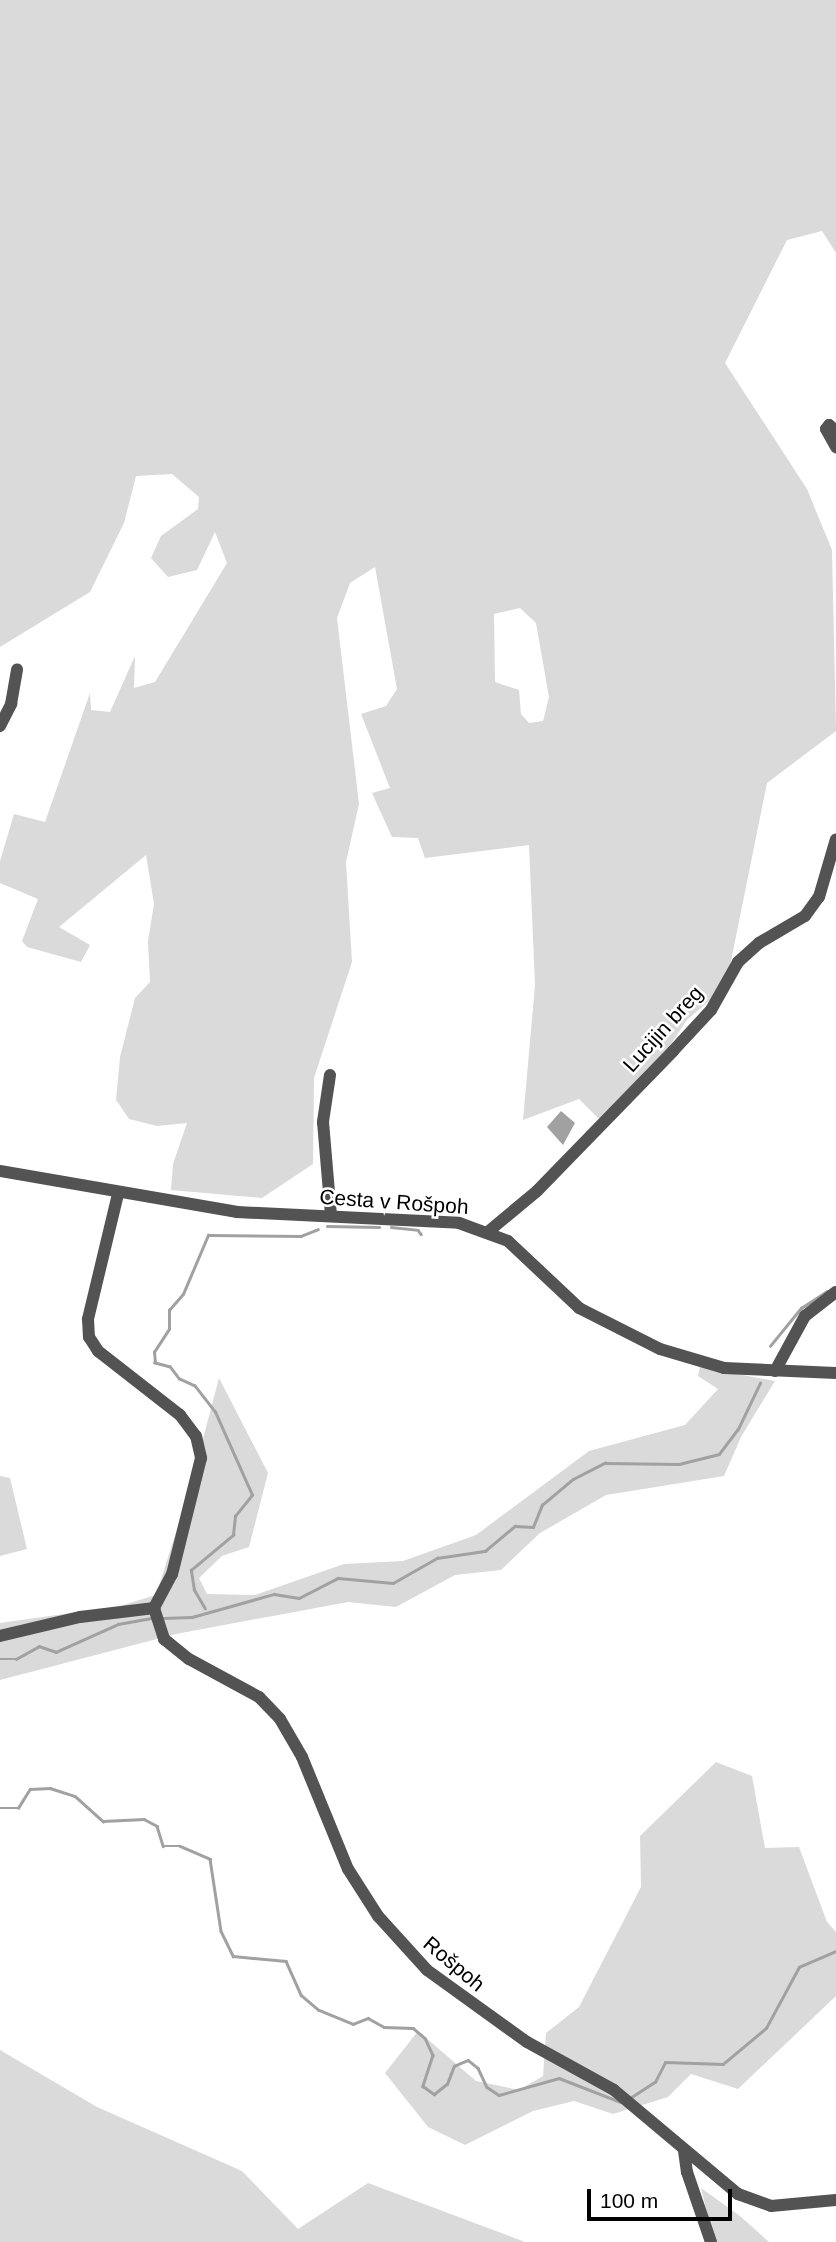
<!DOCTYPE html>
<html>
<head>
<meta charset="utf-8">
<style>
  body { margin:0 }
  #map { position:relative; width:836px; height:2242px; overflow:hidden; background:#fff; font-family:Helvetica,sans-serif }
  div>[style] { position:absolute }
  .green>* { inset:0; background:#dadada }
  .water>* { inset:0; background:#a1a1a1 }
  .stream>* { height:2.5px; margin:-1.25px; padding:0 1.25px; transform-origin:1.25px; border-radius:1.25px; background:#a1a1a1 }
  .minor>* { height:12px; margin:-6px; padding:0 6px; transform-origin:6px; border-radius:6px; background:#535353 }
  span { translate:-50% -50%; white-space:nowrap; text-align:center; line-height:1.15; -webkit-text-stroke:5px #fff; paint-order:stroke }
  .street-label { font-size:21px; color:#000 }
  .scale { position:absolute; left:587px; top:2189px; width:145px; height:32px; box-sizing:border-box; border:4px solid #000; border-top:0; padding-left:9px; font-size:21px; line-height:24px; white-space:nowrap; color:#000; -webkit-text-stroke:5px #fff; paint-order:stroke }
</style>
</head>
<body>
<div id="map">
  <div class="green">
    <div style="clip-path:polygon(evenodd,0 0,836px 0,836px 253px,822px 231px,787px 240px,725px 363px,807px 489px,832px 550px,836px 731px,767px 783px,726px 986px,686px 1021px,666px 1052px,599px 1119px,579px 1099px,523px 1120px,535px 985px,529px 845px,425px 858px,418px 838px,392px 837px,372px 793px,390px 788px,361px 714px,386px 706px,397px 689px,375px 567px,350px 583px,337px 618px,359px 804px,346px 862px,352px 962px,314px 1078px,313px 1164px,262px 1198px,171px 1190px,173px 1164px,187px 1123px,157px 1126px,129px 1119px,116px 1100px,120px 1057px,135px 998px,150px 982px,148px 941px,154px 904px,146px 855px,59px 927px,90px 945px,81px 962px,27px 947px,22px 941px,38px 899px,0 883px,0 861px,14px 814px,45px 822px,90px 693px,91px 710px,110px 712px,135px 656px,134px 688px,155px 682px,227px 563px,215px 532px,197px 570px,168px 577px,151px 558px,161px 536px,198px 509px,199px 497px,172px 474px,136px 476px,124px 523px,90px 592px,0 647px,0 0,520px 608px,536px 623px,549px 697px,543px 721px,529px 723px,521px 714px,519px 690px,495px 682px,494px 614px,520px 608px)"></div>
    <div style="clip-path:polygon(700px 1367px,775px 1381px,741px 1437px,724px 1476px,606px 1495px,540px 1533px,501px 1570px,455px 1575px,396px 1607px,348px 1602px,176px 1634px,0 1680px,0 1623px,120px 1606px,156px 1595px,190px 1488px,219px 1378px,268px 1473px,249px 1547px,222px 1556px,199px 1578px,207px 1594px,255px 1595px,344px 1564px,403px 1561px,476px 1535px,589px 1451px,685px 1425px,718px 1389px,698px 1376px)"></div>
    <div style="clip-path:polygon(0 1476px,10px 1478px,27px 1549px,0 1556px)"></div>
    <div style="clip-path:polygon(716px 1762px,752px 1776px,765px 1848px,799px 1847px,827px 1922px,836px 1932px,836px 1996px,738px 2089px,691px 2074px,668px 2097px,613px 2114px,574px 2101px,533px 2111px,465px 2145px,428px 2127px,385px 2073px,418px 2031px,476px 2081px,519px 2090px,543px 2076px,546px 2033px,579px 2007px,641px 1887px,640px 1836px)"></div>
    <div style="clip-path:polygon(0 2050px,97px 2107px,242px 2171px,298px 2229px,368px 2183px,525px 2242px,0 2242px)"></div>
    <div style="clip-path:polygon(701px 2188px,740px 2216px,769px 2242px,714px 2242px)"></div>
  </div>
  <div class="water">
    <div style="clip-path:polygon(561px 1111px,575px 1123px,563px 1145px,547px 1127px)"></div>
  </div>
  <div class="stream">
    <div style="left:327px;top:1226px;width:52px;rotate:1.1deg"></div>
    <div style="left:391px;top:1227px;width:27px;rotate:6deg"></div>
    <div style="left:418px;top:1230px;width:5px;rotate:53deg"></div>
    <div style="left:770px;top:1346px;width:49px;rotate:-50.8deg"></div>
    <div style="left:801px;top:1308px;width:31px;rotate:-33deg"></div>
    <div style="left:205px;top:1609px;width:22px;rotate:-120deg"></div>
    <div style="left:194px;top:1590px;width:20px;rotate:-99deg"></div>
    <div style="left:191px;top:1570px;width:55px;rotate:-39.8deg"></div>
    <div style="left:233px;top:1535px;width:19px;rotate:-84deg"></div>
    <div style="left:235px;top:1516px;width:27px;rotate:-51deg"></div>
    <div style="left:252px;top:1495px;width:91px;rotate:-114deg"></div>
    <div style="left:215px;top:1412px;width:33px;rotate:-128deg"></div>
    <div style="left:195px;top:1386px;width:17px;rotate:-156deg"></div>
    <div style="left:179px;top:1379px;width:15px;rotate:-127deg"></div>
    <div style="left:170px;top:1367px;width:16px;rotate:-165deg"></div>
    <div style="left:155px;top:1363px;width:11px;rotate:-95deg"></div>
    <div style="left:154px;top:1352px;width:27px;rotate:-57deg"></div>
    <div style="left:169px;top:1329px;width:19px;rotate:-90deg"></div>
    <div style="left:169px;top:1310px;width:21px;rotate:-49deg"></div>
    <div style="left:183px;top:1294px;width:64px;rotate:-67deg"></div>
    <div style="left:208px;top:1235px;width:93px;rotate:0.6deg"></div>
    <div style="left:301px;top:1236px;width:18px;rotate:-22deg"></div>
    <div style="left:163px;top:1618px;width:29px;rotate:-2deg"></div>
    <div style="left:192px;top:1617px;width:85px;rotate:-15.7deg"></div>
    <div style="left:274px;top:1594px;width:25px;rotate:9deg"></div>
    <div style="left:299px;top:1598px;width:44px;rotate:-27.1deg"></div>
    <div style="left:338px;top:1578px;width:55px;rotate:5.2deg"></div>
    <div style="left:393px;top:1583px;width:51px;rotate:-29.6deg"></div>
    <div style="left:437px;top:1558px;width:49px;rotate:-8.3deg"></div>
    <div style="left:485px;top:1551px;width:39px;rotate:-40deg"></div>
    <div style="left:515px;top:1526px;width:18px;rotate:3deg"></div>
    <div style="left:533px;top:1527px;width:24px;rotate:-68deg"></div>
    <div style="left:542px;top:1505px;width:40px;rotate:-40deg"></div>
    <div style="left:573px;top:1479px;width:36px;rotate:-27deg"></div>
    <div style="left:605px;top:1463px;width:74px;rotate:0.8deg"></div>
    <div style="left:679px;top:1464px;width:41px;rotate:-14deg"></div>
    <div style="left:719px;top:1454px;width:31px;rotate:-53deg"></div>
    <div style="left:738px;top:1429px;width:51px;rotate:-64.4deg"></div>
    <div style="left:0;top:1659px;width:16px"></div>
    <div style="left:16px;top:1659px;width:26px;rotate:-29deg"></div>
    <div style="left:39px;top:1646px;width:18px;rotate:19deg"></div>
    <div style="left:56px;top:1652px;width:68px;rotate:-24.3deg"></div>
    <div style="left:118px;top:1624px;width:35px;rotate:-10deg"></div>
    <div style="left:0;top:1808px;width:18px"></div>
    <div style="left:18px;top:1808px;width:22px;rotate:-58deg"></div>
    <div style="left:30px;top:1789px;width:20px;rotate:-3deg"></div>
    <div style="left:50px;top:1788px;width:26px;rotate:18deg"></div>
    <div style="left:75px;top:1796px;width:38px;rotate:42deg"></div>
    <div style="left:103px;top:1821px;width:41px;rotate:-2.8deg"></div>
    <div style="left:144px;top:1819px;width:15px;rotate:28deg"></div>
    <div style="left:157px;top:1826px;width:21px;rotate:73deg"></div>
    <div style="left:163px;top:1846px;width:17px"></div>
    <div style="left:180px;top:1846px;width:33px;rotate:23deg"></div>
    <div style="left:210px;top:1859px;width:73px;rotate:81.3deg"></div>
    <div style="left:221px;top:1931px;width:28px;rotate:64deg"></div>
    <div style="left:233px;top:1956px;width:53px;rotate:5.4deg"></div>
    <div style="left:286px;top:1961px;width:37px;rotate:66deg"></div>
    <div style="left:301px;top:1995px;width:23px;rotate:40deg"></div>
    <div style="left:319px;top:2010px;width:37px;rotate:22deg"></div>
    <div style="left:353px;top:2024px;width:16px;rotate:-22deg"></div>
    <div style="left:368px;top:2018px;width:18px;rotate:29deg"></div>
    <div style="left:384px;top:2027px;width:29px;rotate:2deg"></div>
    <div style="left:413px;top:2028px;width:16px;rotate:40deg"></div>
    <div style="left:425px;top:2038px;width:19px;rotate:65deg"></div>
    <div style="left:433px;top:2055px;width:33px;rotate:108deg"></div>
    <div style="left:423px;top:2086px;width:14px;rotate:36deg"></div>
    <div style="left:434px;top:2094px;width:16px;rotate:-38deg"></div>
    <div style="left:447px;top:2084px;width:19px;rotate:-69deg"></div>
    <div style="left:454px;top:2066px;width:15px;rotate:-23deg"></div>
    <div style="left:468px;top:2060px;width:13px;rotate:39deg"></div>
    <div style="left:478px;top:2068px;width:21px;rotate:65deg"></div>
    <div style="left:487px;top:2087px;width:14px;rotate:34deg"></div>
    <div style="left:499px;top:2095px;width:62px;rotate:-15.8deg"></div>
    <div style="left:559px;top:2078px;width:66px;rotate:21.2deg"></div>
    <div style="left:630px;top:2098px;width:30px;rotate:-33deg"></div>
    <div style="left:655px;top:2082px;width:22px;rotate:-63deg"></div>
    <div style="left:665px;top:2062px;width:58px;rotate:2deg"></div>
    <div style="left:723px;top:2064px;width:56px;rotate:-39.9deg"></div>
    <div style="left:766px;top:2028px;width:69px;rotate:-61.6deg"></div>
    <div style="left:799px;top:1967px;width:40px;rotate:-23.4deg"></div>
  </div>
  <div class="minor">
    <div style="left:836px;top:431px;width:9px;rotate:-139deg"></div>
    <div style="left:829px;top:425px;width:5px;rotate:127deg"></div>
    <div style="left:826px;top:429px;width:21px;rotate:61deg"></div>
    <div style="left:0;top:726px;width:25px;rotate:-63deg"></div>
    <div style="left:11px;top:704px;width:35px;rotate:-80deg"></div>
    <div style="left:330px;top:1075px;width:48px;rotate:98.5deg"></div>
    <div style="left:323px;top:1122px;width:93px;rotate:85.1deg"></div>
    <div style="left:0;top:1171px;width:241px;rotate:9.8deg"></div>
    <div style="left:237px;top:1212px;width:222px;rotate:2.8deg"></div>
    <div style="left:459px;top:1223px;width:52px;rotate:20.2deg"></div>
    <div style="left:508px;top:1241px;width:98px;rotate:43.3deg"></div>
    <div style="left:579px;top:1308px;width:91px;rotate:26.8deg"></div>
    <div style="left:660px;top:1349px;width:67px;rotate:16.5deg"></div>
    <div style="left:724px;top:1368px;width:112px;rotate:2.6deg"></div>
    <div style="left:118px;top:1194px;width:129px;rotate:103.5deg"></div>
    <div style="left:88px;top:1319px;width:18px;rotate:87deg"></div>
    <div style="left:89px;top:1337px;width:17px;rotate:57deg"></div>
    <div style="left:98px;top:1351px;width:104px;rotate:38deg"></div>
    <div style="left:180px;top:1415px;width:26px;rotate:53deg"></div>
    <div style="left:196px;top:1436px;width:23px;rotate:77deg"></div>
    <div style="left:201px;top:1458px;width:120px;rotate:104deg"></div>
    <div style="left:172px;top:1574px;width:38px;rotate:118deg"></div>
    <div style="left:489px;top:1231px;width:62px;rotate:-39.8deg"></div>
    <div style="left:537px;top:1191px;width:195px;rotate:-45.8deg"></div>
    <div style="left:673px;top:1051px;width:56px;rotate:-47.2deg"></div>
    <div style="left:711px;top:1010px;width:55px;rotate:-60.6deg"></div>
    <div style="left:738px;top:962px;width:28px;rotate:-42deg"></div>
    <div style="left:759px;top:943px;width:53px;rotate:-30.4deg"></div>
    <div style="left:805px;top:916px;width:24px;rotate:-54deg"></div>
    <div style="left:819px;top:897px;width:60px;rotate:-73.7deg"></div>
    <div style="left:775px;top:1371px;width:63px;rotate:-61.4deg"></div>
    <div style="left:805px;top:1316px;width:39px;rotate:-38deg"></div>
    <div style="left:154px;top:1608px;width:33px;rotate:72deg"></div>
    <div style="left:164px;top:1639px;width:32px;rotate:39deg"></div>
    <div style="left:189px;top:1659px;width:80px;rotate:28.5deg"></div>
    <div style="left:259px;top:1697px;width:30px;rotate:46deg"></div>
    <div style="left:280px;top:1719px;width:44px;rotate:59.9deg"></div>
    <div style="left:302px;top:1757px;width:121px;rotate:67.7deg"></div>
    <div style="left:348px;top:1869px;width:56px;rotate:57.4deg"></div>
    <div style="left:378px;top:1916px;width:73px;rotate:47.8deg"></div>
    <div style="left:427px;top:1970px;width:123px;rotate:35.8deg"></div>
    <div style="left:527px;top:2042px;width:99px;rotate:28.9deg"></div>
    <div style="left:614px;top:2090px;width:162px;rotate:40deg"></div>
    <div style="left:738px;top:2194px;width:35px;rotate:20deg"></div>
    <div style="left:771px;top:2206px;width:65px;rotate:-5.3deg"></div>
    <div style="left:0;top:1636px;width:82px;rotate:-13.4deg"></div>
    <div style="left:80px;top:1617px;width:75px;rotate:-6.9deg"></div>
    <div style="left:684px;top:2151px;width:21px;rotate:82deg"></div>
    <div style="left:687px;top:2172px;width:74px;rotate:71.1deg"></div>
  </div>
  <div class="street-label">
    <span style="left:663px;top:1029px;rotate:-48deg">Lucijin breg</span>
    <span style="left:394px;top:1202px;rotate:4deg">Cesta v Rošpoh</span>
    <span style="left:454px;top:1964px;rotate:40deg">Rošpoh</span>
  </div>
  <div class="scale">100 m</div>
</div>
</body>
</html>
